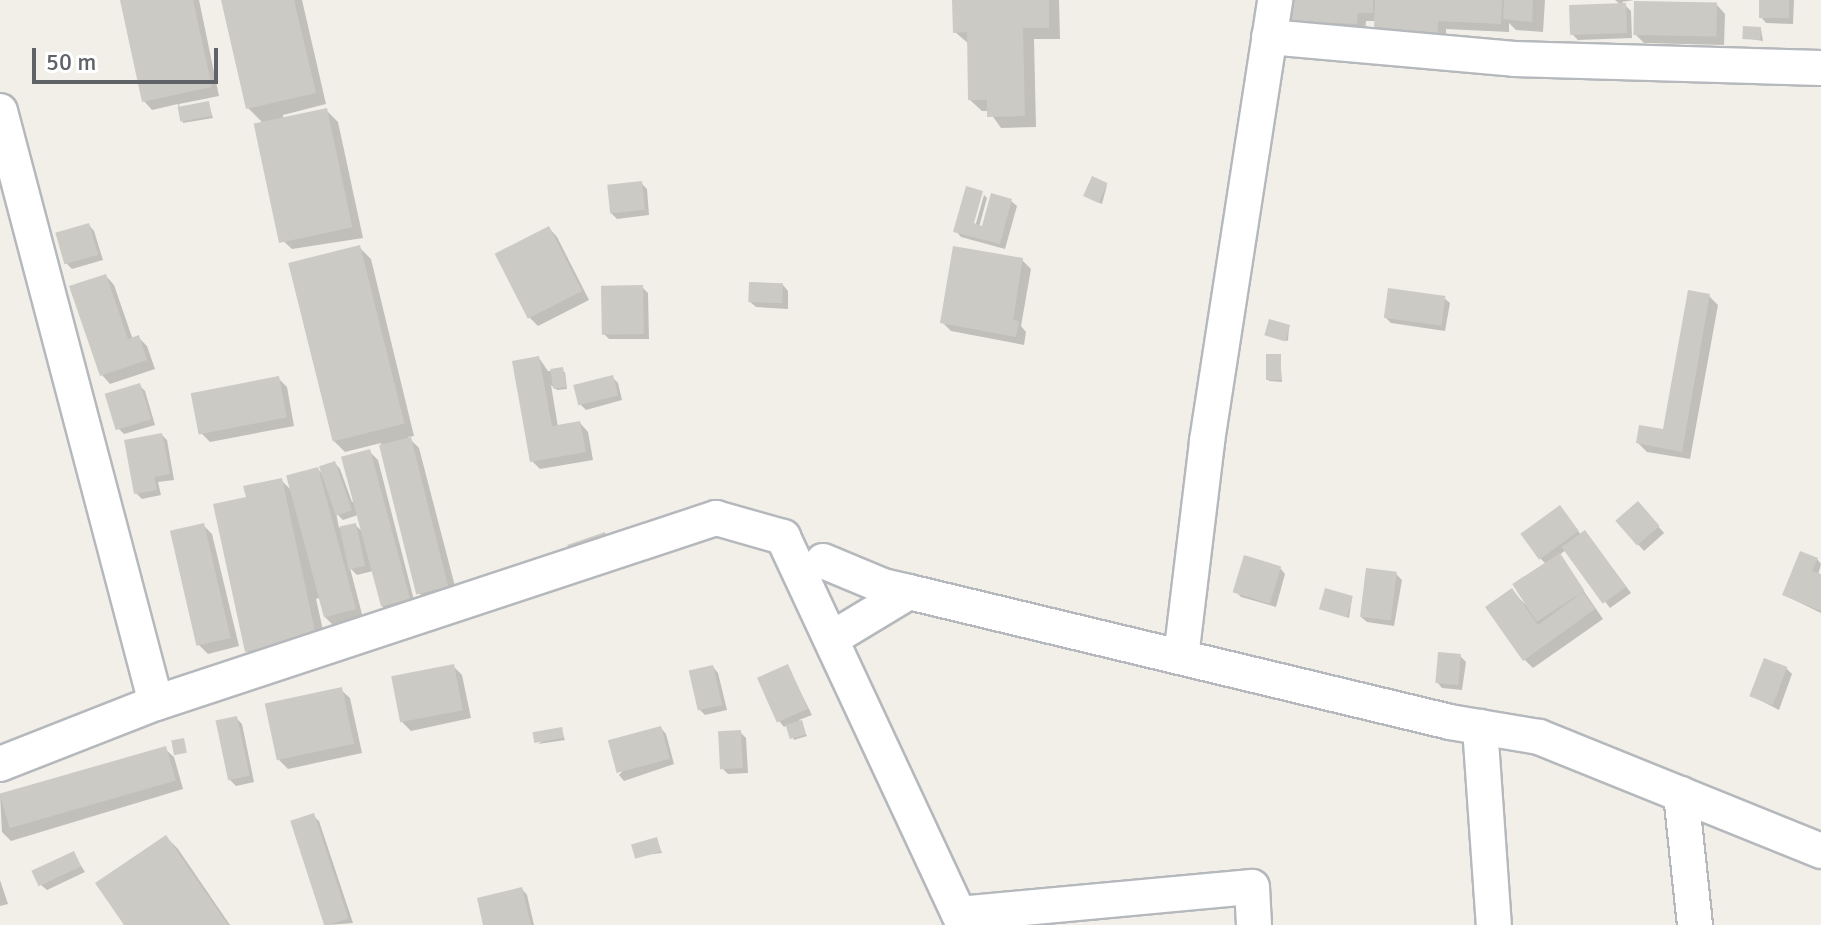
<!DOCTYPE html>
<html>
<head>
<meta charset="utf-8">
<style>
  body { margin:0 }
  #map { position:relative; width:1821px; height:925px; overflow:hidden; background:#f1efe8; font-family:Signika,sans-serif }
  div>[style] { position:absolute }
  .shadow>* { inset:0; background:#0003; transform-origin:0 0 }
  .building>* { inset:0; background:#cccac5; transform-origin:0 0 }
  .roads { filter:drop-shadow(2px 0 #b5b8bc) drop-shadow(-2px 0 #b5b8bc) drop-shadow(0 2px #b5b8bc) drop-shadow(0 -2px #b5b8bc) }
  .minor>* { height:34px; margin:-17px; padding:0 17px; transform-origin:17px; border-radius:17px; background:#fff }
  span { translate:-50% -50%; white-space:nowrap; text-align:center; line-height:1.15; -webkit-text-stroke:6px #fff; paint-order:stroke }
  .scale { position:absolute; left:32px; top:48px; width:186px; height:36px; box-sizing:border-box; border:4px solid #5f6368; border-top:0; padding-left:10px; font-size:24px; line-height:28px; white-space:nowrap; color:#5f6368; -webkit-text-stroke:6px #fff; paint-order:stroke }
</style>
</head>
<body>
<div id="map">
  <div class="shadow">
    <div style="clip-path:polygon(122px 0,199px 0,219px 96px,179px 104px,180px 108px,208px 103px,213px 118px,183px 123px,178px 104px,152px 110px,144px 101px)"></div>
    <div style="clip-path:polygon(223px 0,302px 0,326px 104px,283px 115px,283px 118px,326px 110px,338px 122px,363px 238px,292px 249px,280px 238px,262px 122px,248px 108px)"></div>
    <div style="clip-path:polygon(954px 0,1059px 0,1060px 39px,1034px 39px,1036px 127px,1001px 128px,989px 111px,982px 111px,970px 100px,969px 44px,955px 32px)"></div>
    <div style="clip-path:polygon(1293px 0,1545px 0,1543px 32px,1516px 30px,1509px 23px,1509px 32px,1446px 29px,1446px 42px,1384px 35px,1376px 26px,1376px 21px,1366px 21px,1365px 32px,1301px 29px,1292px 21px)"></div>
    <div style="clip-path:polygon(1615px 0,1634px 0,1622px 2px,1631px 11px,1632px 38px,1578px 40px,1572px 34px,1621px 5px)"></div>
    <div style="clip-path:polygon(1761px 0,1794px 0,1793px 24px,1766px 23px,1761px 17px)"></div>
    <div style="clip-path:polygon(1717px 5px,1725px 14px,1724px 45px,1644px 43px,1635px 34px)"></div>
    <div style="clip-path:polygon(1761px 29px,1763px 41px,1745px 38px)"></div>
    <div style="clip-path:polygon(641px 183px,647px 189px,649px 215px,617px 219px,611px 213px)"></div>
    <div style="clip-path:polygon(1107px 185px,1102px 204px,1089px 198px)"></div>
    <div style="clip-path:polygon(967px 189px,982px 193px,969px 232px,973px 234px,984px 195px,987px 198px,979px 227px,983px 228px,992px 196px,1011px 201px,1017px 206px,1005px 249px,961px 237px,956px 231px)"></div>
    <div style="clip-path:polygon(89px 225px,94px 231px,103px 260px,72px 269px,66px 263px)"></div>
    <div style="clip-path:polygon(549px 228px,557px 237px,589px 300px,538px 326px,529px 317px)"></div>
    <div style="clip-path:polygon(359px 247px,371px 259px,414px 436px,408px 437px,419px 448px,457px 594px,428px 602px,419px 593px,381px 443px,345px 452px,333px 440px)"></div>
    <div style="clip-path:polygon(1022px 260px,1031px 269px,1021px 326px,1026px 332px,1024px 345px,951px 331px,942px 322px)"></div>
    <div style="clip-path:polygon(106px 276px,114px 285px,133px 340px,139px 338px,147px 346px,155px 369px,110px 384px,102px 375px)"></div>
    <div style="clip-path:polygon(783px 285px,788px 291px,788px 309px,756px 307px,750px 302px)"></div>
    <div style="clip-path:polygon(642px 287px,648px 293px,649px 339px,609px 339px,603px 333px)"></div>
    <div style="clip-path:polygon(1709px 296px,1718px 305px,1690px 459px,1647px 452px,1638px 443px,1664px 431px)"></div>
    <div style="clip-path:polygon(1444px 298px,1450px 303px,1445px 331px,1391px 323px,1385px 317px)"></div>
    <div style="clip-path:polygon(1289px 327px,1288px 341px,1267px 334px)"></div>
    <div style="clip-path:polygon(1280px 356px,1282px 382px,1269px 381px,1267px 379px)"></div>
    <div style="clip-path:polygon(539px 358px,548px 371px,565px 372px,567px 389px,557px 390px,551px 385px,558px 427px,580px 423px,588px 432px,593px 460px,540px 469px,532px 461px)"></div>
    <div style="clip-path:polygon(612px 377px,618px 383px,622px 400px,586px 410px,580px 404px)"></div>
    <div style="clip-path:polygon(278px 378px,287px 387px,294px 426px,210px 442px,201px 433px)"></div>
    <div style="clip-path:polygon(139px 385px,145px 391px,155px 425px,124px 434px,119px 429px)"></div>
    <div style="clip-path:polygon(162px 435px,167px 440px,174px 480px,158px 482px,161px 495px,142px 499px,136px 493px)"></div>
    <div style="clip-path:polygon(evenodd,369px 451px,378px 460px,416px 608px,391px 614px,382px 606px,373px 571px,357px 575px,350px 568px,363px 618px,333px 625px,324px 616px,319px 598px,316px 599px,327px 648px,258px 663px,247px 651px,248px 499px,281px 480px,292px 491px,318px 469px,324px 476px,335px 463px,340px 469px,352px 502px,355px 501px,369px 451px,336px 513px,343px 520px,358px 515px,363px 532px,355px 525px,339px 528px,336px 513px)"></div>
    <div style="left:1638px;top:504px;width:39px;height:27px;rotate:48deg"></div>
    <div style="clip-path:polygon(1565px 513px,1581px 535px,1590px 538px,1631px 593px,1610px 608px,1566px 550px,1559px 555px,1603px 619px,1533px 668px,1524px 659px,1512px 591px,1527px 606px,1546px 564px,1540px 558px)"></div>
    <div style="clip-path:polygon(203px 525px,212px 534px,239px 646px,208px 654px,199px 645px)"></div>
    <div style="clip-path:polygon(1817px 559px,1821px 564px,1818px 575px,1821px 576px,1821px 613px,1784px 595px)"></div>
    <div style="clip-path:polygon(1280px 568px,1285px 574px,1276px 607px,1241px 597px,1236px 592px)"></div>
    <div style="clip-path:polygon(1396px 574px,1402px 580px,1394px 626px,1367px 622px,1361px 617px)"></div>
    <div style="clip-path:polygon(1352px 598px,1349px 618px,1322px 609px)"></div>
    <div style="clip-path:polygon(1460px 656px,1466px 662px,1462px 690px,1442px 688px,1437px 682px)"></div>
    <div style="clip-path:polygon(453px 666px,462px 675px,471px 718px,411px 731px,402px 722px)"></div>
    <div style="clip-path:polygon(713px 667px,718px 673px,727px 710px,705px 715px,699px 709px)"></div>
    <div style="clip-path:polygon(788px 667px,812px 715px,799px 720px,807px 736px,794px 740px,788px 725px,784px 727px,779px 721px,760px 679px)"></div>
    <div style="clip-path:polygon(1786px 668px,1792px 674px,1779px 710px,1752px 696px)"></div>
    <div style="clip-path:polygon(341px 690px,350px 698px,362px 753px,288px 769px,279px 760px)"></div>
    <div style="clip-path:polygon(236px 718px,242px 724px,254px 782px,236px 786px,230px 780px)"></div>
    <div style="clip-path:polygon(661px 728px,666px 734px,674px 764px,624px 781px,619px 775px)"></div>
    <div style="clip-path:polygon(561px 730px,565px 740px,538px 744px)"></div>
    <div style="clip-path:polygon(740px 732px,746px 738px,748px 773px,728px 774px,722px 768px)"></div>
    <div style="clip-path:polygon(165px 749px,174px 757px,183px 789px,11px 841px,2px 832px,0 795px)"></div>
    <div style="clip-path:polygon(313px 816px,319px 821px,353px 923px,328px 925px)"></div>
    <div style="clip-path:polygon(166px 837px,178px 849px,230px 925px,126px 925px)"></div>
    <div style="clip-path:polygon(656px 839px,662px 853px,636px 856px)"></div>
    <div style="clip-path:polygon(73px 853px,85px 872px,47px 890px,41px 885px)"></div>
    <div style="clip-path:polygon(0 880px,8px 904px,0 906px)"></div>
    <div style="clip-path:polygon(522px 889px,527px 895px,534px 925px,485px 925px)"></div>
  </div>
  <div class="building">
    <div style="clip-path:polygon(120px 0,193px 0,212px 87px,142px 102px)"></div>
    <div style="clip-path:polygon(221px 0,294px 0,316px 93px,246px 109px)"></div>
    <div style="clip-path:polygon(952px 0,1049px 0,1049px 28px,1023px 28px,1025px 116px,987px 117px,987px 100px,968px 100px,967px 32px,953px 33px)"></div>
    <div style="clip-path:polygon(1291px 0,1373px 0,1373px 13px,1358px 13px,1357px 24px,1290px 21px)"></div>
    <div style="clip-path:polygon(1375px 0,1502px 0,1501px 24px,1438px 21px,1438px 34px,1389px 32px,1389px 28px,1374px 27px)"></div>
    <div style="clip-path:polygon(1504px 0,1533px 0,1532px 22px,1503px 19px)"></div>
    <div style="left:1759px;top:0;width:30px;height:18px"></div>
    <div style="left:1634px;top:1px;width:83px;height:34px;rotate:1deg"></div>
    <div style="left:1626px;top:3px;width:30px;height:57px;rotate:88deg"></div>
    <div style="left:1743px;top:26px;width:18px;height:13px;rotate:3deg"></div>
    <div style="left:209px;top:101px;width:15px;height:32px;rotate:79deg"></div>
    <div style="left:327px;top:108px;width:122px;height:75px;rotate:78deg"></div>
    <div style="left:1092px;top:176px;width:17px;height:22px;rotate:24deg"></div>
    <div style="left:642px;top:181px;width:29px;height:35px;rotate:84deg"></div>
    <div style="clip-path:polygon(966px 186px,983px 191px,974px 223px,982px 226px,991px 193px,1012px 199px,1000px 244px,953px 232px)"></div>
    <div style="left:89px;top:223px;width:33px;height:35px;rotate:74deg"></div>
    <div style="left:549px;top:226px;width:73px;height:61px;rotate:63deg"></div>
    <div style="left:360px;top:245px;width:184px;height:74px;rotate:76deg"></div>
    <div style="clip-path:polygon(953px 246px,1023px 258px,1013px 320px,1019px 321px,1016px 337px,940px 323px)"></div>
    <div style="clip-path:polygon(106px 274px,128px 339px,139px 335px,147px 360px,100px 376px,69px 286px)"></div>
    <div style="left:749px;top:282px;width:34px;height:20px;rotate:2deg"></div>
    <div style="left:643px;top:285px;width:49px;height:42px;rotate:89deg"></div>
    <div style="left:1388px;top:288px;width:58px;height:30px;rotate:8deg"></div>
    <div style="clip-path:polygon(1688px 290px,1710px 294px,1682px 452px,1636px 443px,1639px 425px,1663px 429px)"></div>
    <div style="left:1269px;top:319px;width:22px;height:17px;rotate:16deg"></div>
    <div style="left:1266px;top:354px;width:15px;height:26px"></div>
    <div style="clip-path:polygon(539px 356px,552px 426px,580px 421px,586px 452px,530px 462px,512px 361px)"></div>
    <div style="left:563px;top:367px;width:20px;height:13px;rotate:81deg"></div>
    <div style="left:613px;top:375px;width:21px;height:41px;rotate:76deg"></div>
    <div style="left:279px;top:376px;width:42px;height:90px;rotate:79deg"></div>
    <div style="left:140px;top:383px;width:38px;height:37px;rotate:73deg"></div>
    <div style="clip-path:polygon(162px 433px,170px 474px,154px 477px,157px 490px,134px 494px,124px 440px)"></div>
    <div style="left:411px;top:437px;width:154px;height:33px;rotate:76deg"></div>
    <div style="left:370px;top:449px;width:155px;height:30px;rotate:75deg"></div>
    <div style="left:335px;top:461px;width:52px;height:17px;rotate:71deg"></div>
    <div style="left:318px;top:467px;width:147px;height:33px;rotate:75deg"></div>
    <div style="clip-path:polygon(282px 478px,316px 636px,245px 652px,213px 504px,246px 497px,243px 486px)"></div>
    <div style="left:1638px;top:501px;width:33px;height:30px;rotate:49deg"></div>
    <div style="left:1560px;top:505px;width:32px;height:49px;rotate:54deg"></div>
    <div style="left:204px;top:523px;width:118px;height:35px;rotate:77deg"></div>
    <div style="left:356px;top:523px;width:44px;height:17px;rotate:78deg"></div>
    <div style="left:1585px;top:530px;width:70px;height:29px;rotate:54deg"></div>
    <div style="left:605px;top:532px;width:18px;height:40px;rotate:71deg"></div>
    <div style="clip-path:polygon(1800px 551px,1818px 558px,1812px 571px,1821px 574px,1821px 611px,1782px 595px)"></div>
    <div style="left:1560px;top:553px;width:45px;height:57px;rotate:57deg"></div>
    <div style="left:1244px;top:555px;width:39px;height:39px;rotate:17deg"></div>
    <div style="left:1366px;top:568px;width:31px;height:49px;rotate:7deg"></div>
    <div style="left:1325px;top:588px;width:29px;height:22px;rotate:16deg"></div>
    <div style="clip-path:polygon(1512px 588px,1538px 625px,1583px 592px,1595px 609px,1523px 661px,1485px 607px)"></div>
    <div style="left:1438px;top:652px;width:23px;height:31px;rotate:5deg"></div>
    <div style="left:1764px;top:658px;width:25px;height:41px;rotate:21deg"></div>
    <div style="left:454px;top:664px;width:47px;height:64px;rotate:79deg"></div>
    <div style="left:788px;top:664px;width:49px;height:34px;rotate:66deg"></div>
    <div style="left:713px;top:665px;width:41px;height:25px;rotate:77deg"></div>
    <div style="left:342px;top:687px;width:58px;height:79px;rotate:78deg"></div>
    <div style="left:237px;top:716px;width:61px;height:22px;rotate:78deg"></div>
    <div style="left:802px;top:720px;width:15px;height:17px;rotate:74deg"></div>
    <div style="left:661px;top:726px;width:34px;height:55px;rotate:75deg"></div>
    <div style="left:562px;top:727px;width:11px;height:30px;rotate:80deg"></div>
    <div style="left:741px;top:730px;width:38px;height:23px;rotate:87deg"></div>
    <div style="left:184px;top:738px;width:15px;height:13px;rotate:79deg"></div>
    <div style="left:166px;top:746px;width:36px;height:173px;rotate:74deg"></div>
    <div style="left:314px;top:813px;width:111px;height:25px;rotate:72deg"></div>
    <div style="clip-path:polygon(166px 835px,228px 925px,124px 925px,95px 883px)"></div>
    <div style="left:657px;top:837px;width:15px;height:27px;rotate:74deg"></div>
    <div style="left:74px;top:851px;width:17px;height:47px;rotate:65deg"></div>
    <div style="clip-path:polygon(522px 887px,531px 925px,483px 925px,477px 898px)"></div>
  </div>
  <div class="roads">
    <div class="minor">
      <div style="left:1269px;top:37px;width:246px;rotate:5.1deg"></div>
      <div style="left:1514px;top:59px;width:307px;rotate:1.7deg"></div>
      <div style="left:0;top:111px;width:612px;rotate:75.24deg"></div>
      <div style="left:823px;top:561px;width:65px;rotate:22.6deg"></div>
      <div style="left:883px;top:586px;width:27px;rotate:13deg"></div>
      <div style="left:831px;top:639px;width:91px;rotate:-31.1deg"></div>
      <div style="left:909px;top:592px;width:556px;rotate:13.51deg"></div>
      <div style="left:1450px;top:722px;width:90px;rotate:9.6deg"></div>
      <div style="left:1539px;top:737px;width:304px;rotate:22deg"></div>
      <div style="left:1181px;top:657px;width:218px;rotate:-83.1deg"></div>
      <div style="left:1207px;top:441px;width:446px;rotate:-81.2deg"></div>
      <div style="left:1480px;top:727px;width:198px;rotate:86deg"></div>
      <div style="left:0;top:764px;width:168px;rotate:-21.4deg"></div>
      <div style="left:156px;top:703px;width:590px;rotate:-18.28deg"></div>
      <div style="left:716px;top:518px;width:70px;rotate:15.8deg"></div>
      <div style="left:783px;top:537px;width:428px;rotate:65deg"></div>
      <div style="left:1681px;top:794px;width:132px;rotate:83.9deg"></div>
      <div style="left:959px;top:914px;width:294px;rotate:-5.3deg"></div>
      <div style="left:1252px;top:887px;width:38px;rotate:87deg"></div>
    </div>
  </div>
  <div class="scale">50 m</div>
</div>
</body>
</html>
